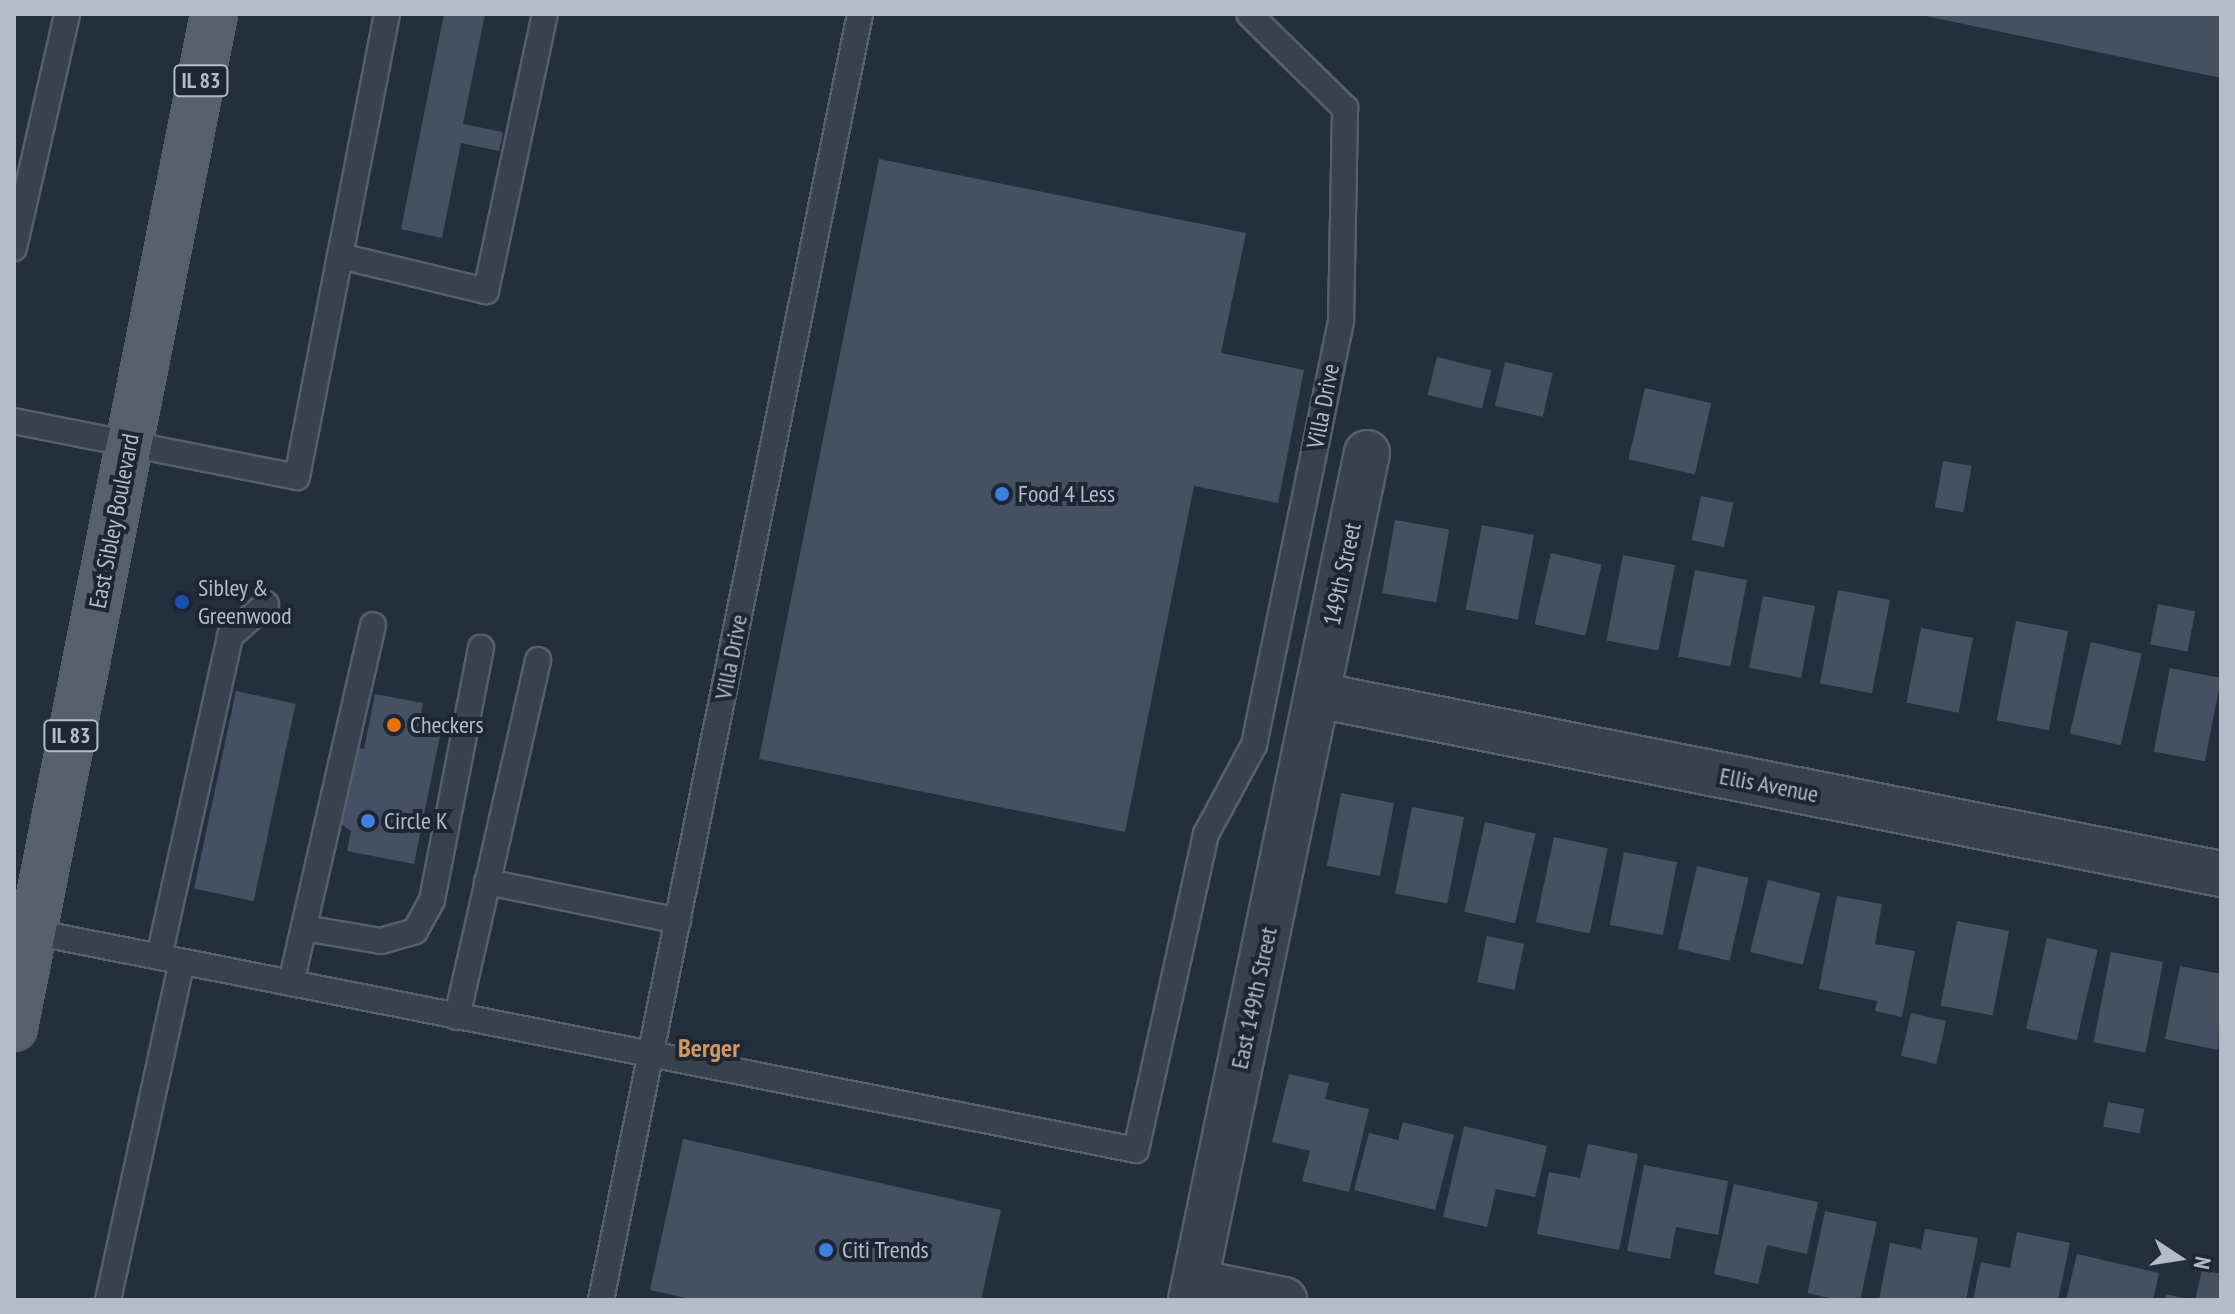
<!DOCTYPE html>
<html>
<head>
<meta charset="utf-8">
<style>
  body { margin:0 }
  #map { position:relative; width:2235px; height:1314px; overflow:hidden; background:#242f3e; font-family:"PT Sans Narrow",sans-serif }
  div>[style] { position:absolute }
  .building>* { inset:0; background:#455162; transform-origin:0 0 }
  .roads { filter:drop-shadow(2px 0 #565f6c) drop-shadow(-2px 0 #565f6c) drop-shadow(0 2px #565f6c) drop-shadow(0 -2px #565f6c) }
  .lane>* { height:24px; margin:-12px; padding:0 12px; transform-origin:12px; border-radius:12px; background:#38414e }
  .street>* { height:44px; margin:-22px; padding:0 22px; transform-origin:22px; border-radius:22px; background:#38414e }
  .primary>* { height:44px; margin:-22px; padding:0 22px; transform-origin:22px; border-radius:22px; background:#56606e }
  .dots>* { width:22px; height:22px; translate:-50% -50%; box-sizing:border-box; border:4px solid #1d2633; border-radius:50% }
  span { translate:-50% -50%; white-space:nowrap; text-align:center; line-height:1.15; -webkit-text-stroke:8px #1d2633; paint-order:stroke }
  .shield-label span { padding:2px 6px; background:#1d2633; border:2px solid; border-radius:6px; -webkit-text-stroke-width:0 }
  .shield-label { font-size:22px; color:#b4bcc9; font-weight:700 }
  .street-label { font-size:24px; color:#b4bcc9 }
  .poi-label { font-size:24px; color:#b4bcc9 }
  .left { translate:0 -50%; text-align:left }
  .neighbourhood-label { font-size:26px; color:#d59563; font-weight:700 }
  .frame { position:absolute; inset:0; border:16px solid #b4bcc9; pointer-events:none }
  .north { position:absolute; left:2139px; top:1218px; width:80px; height:80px; -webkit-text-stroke:6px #1d2633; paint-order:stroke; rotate:102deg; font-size:22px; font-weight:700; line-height:32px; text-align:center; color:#b4bcc9 }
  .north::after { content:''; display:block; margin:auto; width:28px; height:36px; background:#b4bcc9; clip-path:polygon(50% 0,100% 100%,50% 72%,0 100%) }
</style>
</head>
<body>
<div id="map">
  <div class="building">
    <div style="clip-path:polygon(444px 14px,485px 14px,463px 124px,503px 132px,499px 151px,461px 143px,442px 238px,401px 229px)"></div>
    <div style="clip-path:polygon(1921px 14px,2221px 14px,2221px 78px,1921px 15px)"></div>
    <div style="clip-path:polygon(879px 159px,1246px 233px,1221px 353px,1304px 370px,1278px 503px,1194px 486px,1125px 832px,759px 759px)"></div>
    <div style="left:1437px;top:357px;width:56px;height:39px;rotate:14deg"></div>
    <div style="left:1505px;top:362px;width:49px;height:45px;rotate:13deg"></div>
    <div style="left:1645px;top:388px;width:68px;height:73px;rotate:13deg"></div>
    <div style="left:1943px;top:461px;width:29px;height:47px;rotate:10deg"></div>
    <div style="left:1701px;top:496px;width:33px;height:45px;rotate:12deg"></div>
    <div style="left:1395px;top:520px;width:55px;height:74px;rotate:10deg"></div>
    <div style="left:1482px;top:525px;width:53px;height:86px;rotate:11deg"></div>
    <div style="left:1551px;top:553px;width:52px;height:73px;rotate:13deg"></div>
    <div style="left:1623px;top:555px;width:53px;height:87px;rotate:11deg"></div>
    <div style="left:1695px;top:570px;width:53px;height:88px;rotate:11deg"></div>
    <div style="left:1838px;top:590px;width:53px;height:95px;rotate:11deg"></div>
    <div style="left:1763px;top:596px;width:53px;height:73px;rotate:11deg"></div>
    <div style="left:2158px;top:604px;width:38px;height:41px;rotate:11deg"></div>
    <div style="left:2016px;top:621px;width:53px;height:101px;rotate:11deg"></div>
    <div style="left:1921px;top:628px;width:53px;height:76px;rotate:11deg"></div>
    <div style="left:2091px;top:642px;width:52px;height:94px;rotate:13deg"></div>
    <div style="left:2170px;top:668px;width:52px;height:85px;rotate:11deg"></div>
    <div style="left:236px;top:691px;width:61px;height:202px;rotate:12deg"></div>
    <div style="clip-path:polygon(375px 694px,423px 703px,420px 721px,442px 726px,414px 864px,347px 851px,351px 831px,340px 823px,355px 747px,364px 749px)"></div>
    <div style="left:1341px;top:793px;width:54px;height:74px;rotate:11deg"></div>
    <div style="left:1412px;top:807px;width:53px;height:88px;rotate:11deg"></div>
    <div style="left:1485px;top:822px;width:52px;height:92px;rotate:13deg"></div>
    <div style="left:1554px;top:837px;width:55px;height:87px;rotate:12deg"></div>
    <div style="left:1624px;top:852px;width:54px;height:74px;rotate:11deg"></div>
    <div style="left:1697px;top:866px;width:53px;height:85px;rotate:13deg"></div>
    <div style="left:1768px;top:880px;width:54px;height:74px;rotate:14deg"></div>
    <div style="clip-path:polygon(1837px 896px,1882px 904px,1875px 944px,1915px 951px,1902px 1017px,1875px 1011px,1877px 1001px,1819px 989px)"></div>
    <div style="left:1957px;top:921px;width:53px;height:86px;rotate:11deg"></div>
    <div style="left:1487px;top:936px;width:38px;height:47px;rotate:12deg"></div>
    <div style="left:2047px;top:938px;width:52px;height:93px;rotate:13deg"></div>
    <div style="left:2111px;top:952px;width:53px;height:92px;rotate:11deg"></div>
    <div style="clip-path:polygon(2180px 966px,2221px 974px,2218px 1050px,2165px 1039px)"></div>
    <div style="left:1911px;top:1013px;width:36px;height:44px;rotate:13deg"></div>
    <div style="clip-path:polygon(1289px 1074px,1329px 1083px,1325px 1099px,1369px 1109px,1349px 1192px,1302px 1181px,1310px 1151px,1272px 1142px)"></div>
    <div style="left:2108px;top:1102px;width:37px;height:25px;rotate:11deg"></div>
    <div style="clip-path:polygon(1403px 1122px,1454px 1135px,1435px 1210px,1354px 1190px,1369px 1133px,1398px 1140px)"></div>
    <div style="clip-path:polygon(1464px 1126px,1547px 1146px,1535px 1197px,1496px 1189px,1487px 1227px,1443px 1217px)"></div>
    <div style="clip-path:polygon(683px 1139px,1001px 1210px,981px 1300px,695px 1300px,650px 1290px)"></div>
    <div style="clip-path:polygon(1588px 1144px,1638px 1154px,1619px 1250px,1537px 1234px,1549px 1172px,1580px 1178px)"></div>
    <div style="clip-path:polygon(1644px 1165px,1728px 1181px,1718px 1235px,1676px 1227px,1670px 1259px,1627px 1251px)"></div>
    <div style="clip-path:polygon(1734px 1184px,1818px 1202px,1807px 1254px,1767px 1245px,1758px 1284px,1714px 1274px)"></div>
    <div style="left:1825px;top:1211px;width:53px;height:84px;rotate:12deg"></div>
    <div style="clip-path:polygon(1925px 1229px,1978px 1238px,1966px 1300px,1879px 1300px,1890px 1243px,1921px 1249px)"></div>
    <div style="clip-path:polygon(2017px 1232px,2070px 1243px,2058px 1300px,1973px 1300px,1981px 1262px,2010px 1268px)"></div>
    <div style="clip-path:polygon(2077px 1254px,2159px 1273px,2153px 1300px,2066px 1300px)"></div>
    <div style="clip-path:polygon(2202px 1270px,2221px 1274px,2221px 1300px,2195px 1300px)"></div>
    <div style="clip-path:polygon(2166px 1294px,2187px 1299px,2186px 1300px,2165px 1300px)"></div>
  </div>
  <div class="roads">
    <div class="lane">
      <div style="left:14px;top:248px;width:240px;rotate:-77.2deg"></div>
      <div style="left:340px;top:256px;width:150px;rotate:13.5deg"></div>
      <div style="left:486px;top:291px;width:283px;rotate:-78deg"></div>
      <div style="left:14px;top:421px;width:288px;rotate:11.2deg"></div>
      <div style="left:297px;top:477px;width:472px;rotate:-79deg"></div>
      <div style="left:487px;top:882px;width:195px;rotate:11.5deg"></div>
      <div style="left:304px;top:928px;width:78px;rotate:9.6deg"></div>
      <div style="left:381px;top:941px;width:35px;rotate:-16deg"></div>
      <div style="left:415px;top:931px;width:35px;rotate:-61deg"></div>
      <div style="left:432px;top:900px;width:257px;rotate:-79deg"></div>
      <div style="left:33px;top:932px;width:1124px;rotate:11.18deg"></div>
      <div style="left:1136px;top:1150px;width:324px;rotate:-77.5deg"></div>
      <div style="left:1206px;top:834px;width:101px;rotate:-61.7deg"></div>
      <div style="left:1254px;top:745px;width:433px;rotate:-78.4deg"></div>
      <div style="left:1341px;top:321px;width:213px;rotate:-88.9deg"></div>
      <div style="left:1345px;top:108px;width:134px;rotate:-135.6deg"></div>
      <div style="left:159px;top:957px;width:329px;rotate:-77.5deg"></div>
      <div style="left:230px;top:636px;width:48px;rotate:-41.6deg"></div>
      <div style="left:291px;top:983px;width:367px;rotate:-77.1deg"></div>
      <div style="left:457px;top:1017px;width:366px;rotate:-77.2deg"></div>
      <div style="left:108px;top:1300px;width:346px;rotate:-77.7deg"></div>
      <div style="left:601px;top:1300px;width:1312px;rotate:-78.61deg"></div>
    </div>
    <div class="street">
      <div style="left:1317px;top:695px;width:922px;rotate:11.2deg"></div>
      <div style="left:1195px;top:1282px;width:91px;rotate:11.4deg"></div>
      <div style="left:1191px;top:1300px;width:865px;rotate:-78.26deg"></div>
    </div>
    <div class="primary">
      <div style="left:14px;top:1028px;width:1034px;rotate:-78.84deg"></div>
    </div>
  </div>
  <div class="dots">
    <div style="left:1002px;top:494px;background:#3f7fe0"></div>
    <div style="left:182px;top:602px;background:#1a4fb4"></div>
    <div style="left:394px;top:725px;background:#e8710a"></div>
    <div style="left:368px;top:821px;background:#3f7fe0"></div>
    <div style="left:826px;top:1250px;background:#3f7fe0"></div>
  </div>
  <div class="shield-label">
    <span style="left:201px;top:81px">IL 83</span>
    <span style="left:71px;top:736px">IL 83</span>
  </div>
  <div class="street-label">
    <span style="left:1323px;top:406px;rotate:-79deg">Villa Drive</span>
    <span style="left:114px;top:521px;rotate:-79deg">East Sibley Boulevard</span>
    <span style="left:1342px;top:574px;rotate:-78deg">149th Street</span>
    <span style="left:731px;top:657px;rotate:-79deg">Villa Drive</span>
    <span style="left:1769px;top:785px;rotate:11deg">Ellis Avenue</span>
    <span style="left:1254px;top:998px;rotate:-78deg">East 149th Street</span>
  </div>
  <div class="poi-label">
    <span class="left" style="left:1018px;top:494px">Food 4 Less</span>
    <span class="left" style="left:198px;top:602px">Sibley &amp;<br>Greenwood</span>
    <span class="left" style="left:410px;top:725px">Checkers</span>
    <span class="left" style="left:384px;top:821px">Circle K</span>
    <span class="left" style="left:842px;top:1250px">Citi Trends</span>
  </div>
  <div class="neighbourhood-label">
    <span style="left:709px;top:1048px">Berger</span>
  </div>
  <div class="frame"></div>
  <div class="north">N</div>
</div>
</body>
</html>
